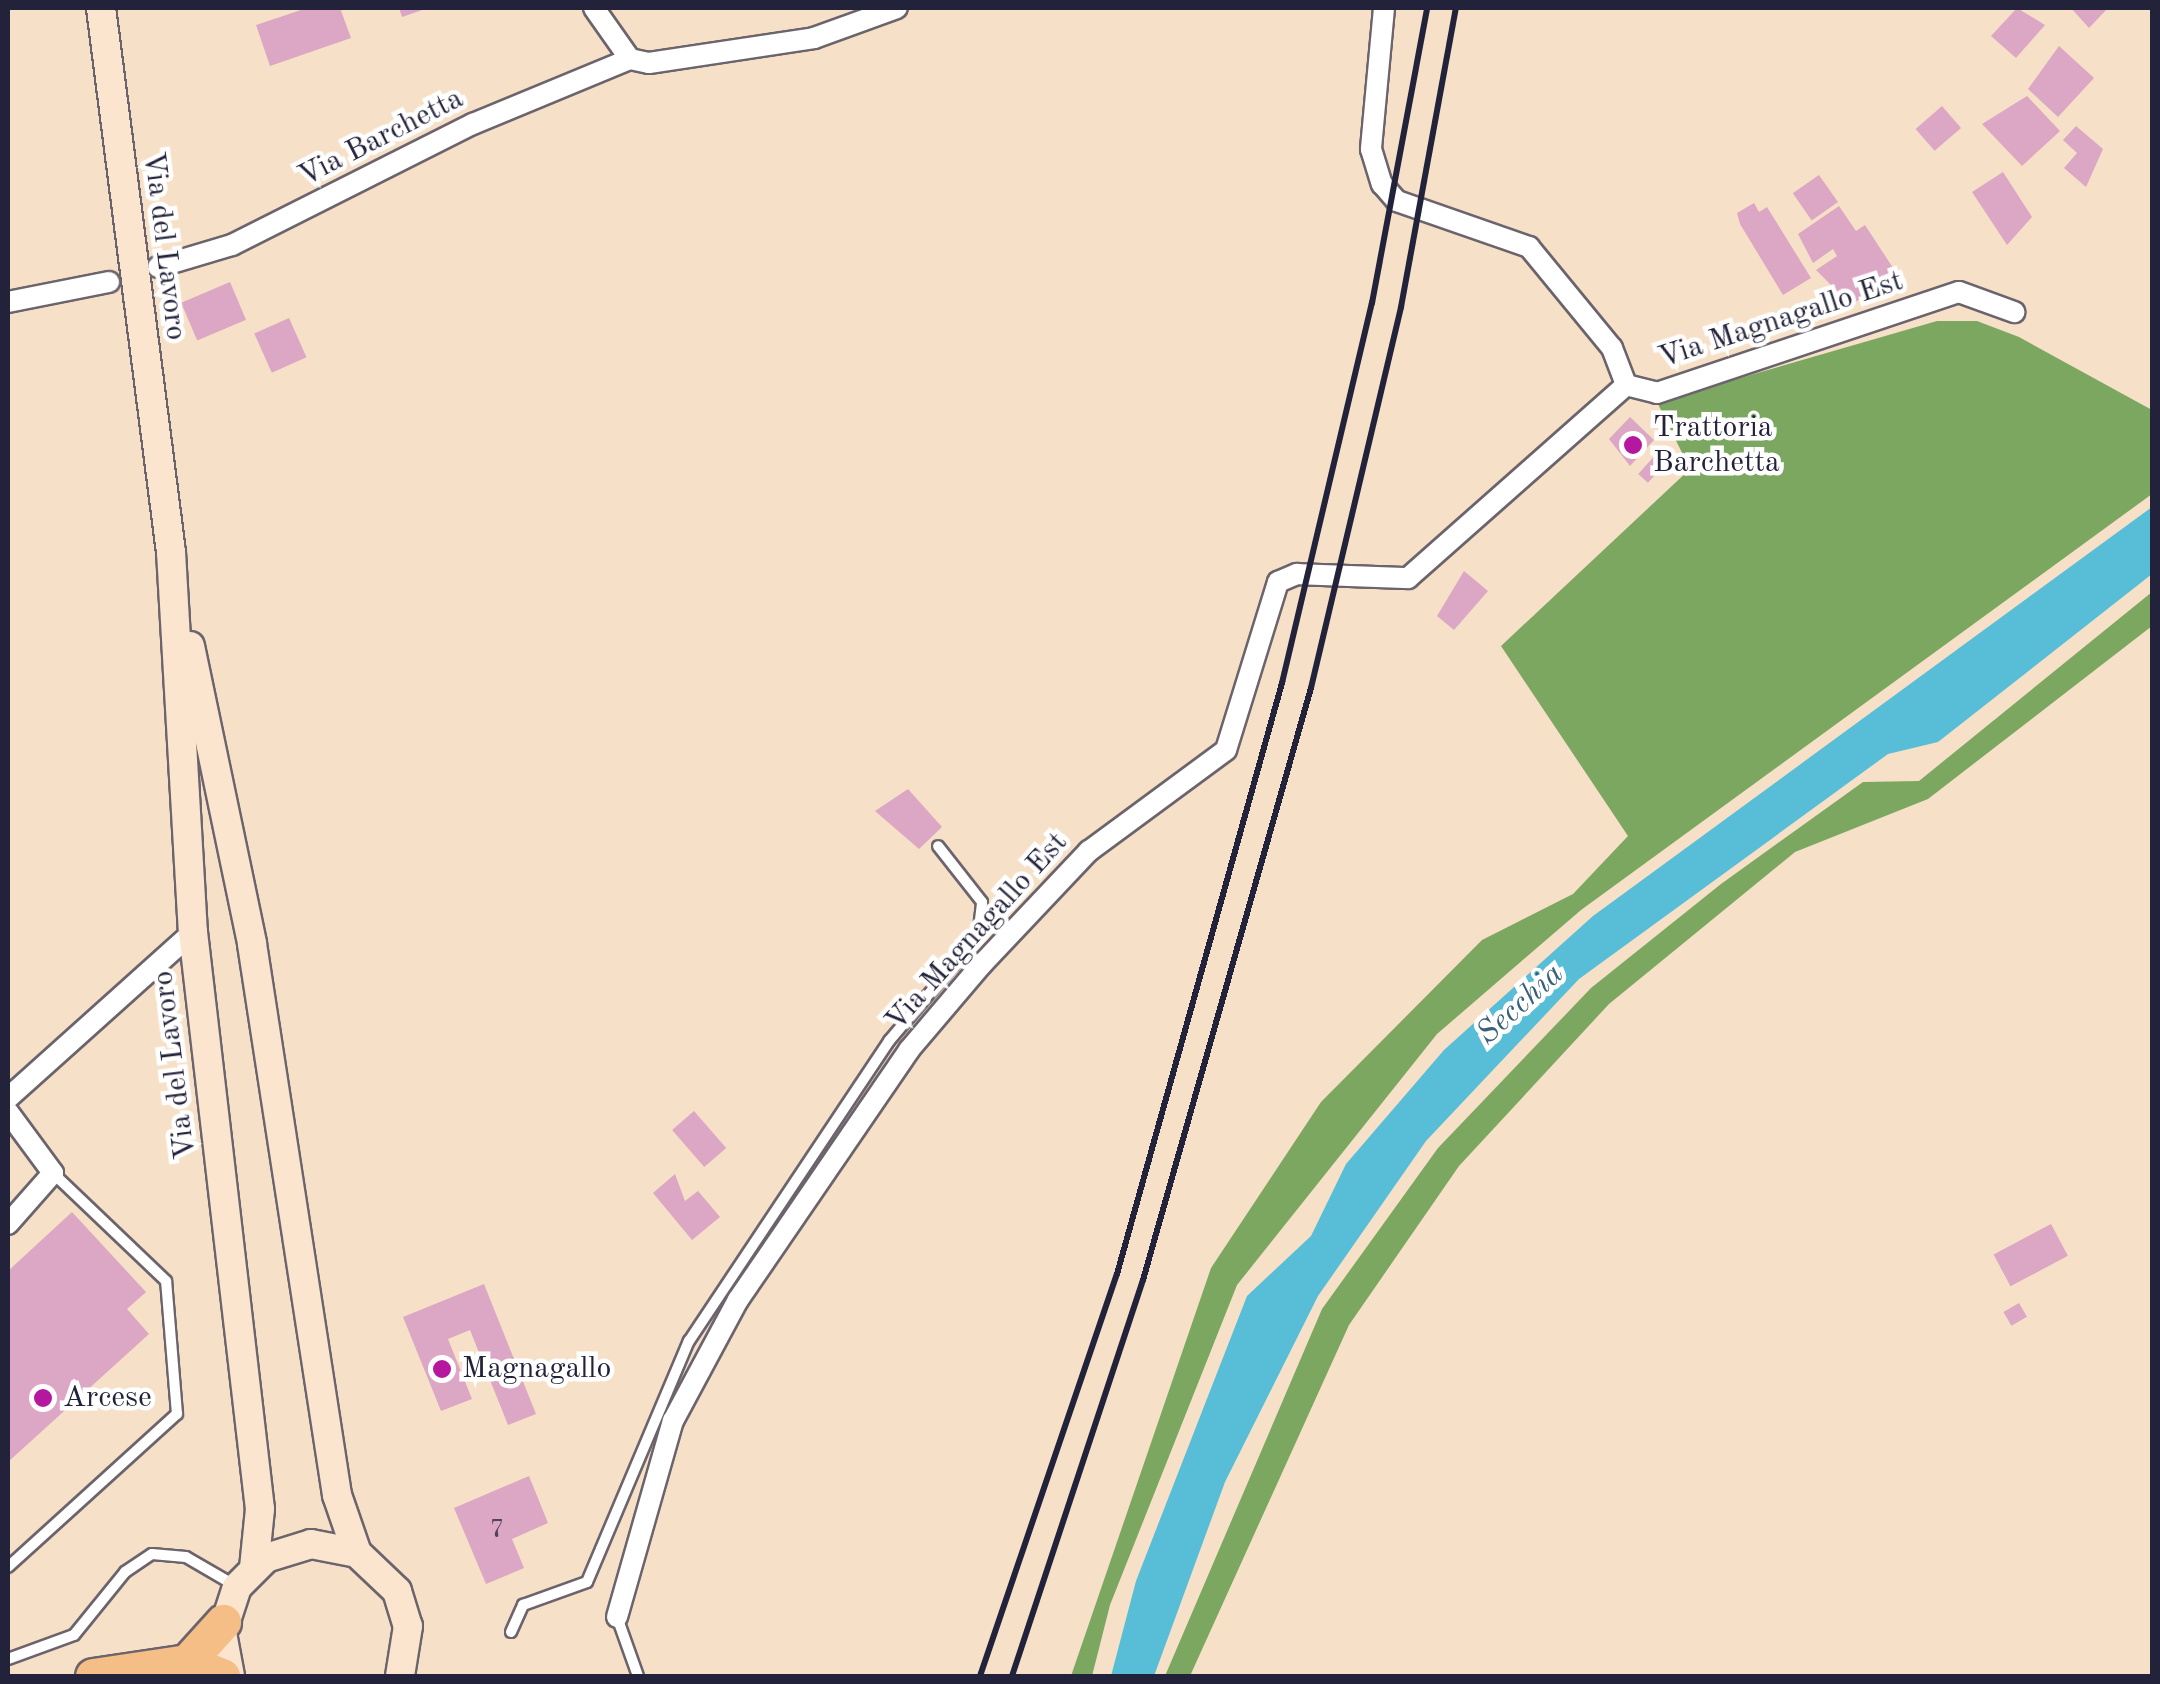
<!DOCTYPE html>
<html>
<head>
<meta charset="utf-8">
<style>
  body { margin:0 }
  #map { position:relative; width:2160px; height:1684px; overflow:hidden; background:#f6e0c7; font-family:"Old Standard TT",serif }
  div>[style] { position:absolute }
  .forest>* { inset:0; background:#7ca760 }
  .water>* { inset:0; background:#58bdd6 }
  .building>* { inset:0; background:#dba7c5; transform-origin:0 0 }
  .roads { filter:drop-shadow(2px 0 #6c646c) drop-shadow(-2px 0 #6c646c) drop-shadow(0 2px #6c646c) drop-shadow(0 -2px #6c646c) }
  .lane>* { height:10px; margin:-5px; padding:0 5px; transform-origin:5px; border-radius:5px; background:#fff }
  .street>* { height:20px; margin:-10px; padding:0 10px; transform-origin:10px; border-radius:10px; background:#fff }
  .secondary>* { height:28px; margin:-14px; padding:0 14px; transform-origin:14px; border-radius:14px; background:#fbe5cf }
  .highway>* { height:35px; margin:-17.5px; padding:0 17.5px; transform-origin:17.5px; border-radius:17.5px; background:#f6be87 }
  .rail>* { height:6px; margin:-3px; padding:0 3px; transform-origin:3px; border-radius:3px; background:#22223b }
  .dots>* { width:28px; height:28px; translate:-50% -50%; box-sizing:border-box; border:5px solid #fff; border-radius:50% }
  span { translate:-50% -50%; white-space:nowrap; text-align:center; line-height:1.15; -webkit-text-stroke:9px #fff; paint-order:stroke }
  .number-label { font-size:25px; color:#50435e }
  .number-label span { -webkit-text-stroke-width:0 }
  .street-label { font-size:30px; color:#22223b }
  .poi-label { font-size:30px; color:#22223b }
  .left { translate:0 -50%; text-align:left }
  .water-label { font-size:32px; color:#386079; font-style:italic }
  .frame { position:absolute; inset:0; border:10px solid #22223b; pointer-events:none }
</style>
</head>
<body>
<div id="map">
  <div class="forest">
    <div style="clip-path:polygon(1937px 321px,1977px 321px,2019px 337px,2152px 410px,2152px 494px,1581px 910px,1437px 1034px,1237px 1285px,1110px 1605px,1092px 1676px,1071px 1676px,1211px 1268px,1321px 1102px,1482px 940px,1573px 894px,1628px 836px,1501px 646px,1690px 469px,1657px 402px)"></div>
    <div style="clip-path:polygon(2152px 592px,2152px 626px,1928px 799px,1795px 852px,1609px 1004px,1459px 1166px,1349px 1325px,1190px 1676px,1165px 1676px,1322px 1309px,1438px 1148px,1591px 988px,1721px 884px,1863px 782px,1919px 781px)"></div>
  </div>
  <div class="water">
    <div style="clip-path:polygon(2152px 507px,2152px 574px,1938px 742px,1888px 754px,1579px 979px,1426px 1141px,1318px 1296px,1225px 1482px,1154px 1676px,1111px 1676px,1136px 1581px,1247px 1296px,1311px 1236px,1346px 1164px,1444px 1050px,1593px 916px)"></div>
  </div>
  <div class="building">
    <div style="clip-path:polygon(307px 8px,340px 8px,351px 38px,270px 66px,256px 25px)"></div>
    <div style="clip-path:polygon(399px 8px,428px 8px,402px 17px)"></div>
    <div style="clip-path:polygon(2017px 8px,2045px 25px,2016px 58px,1991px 36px)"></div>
    <div style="clip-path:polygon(2071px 8px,2108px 8px,2089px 28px)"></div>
    <div style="clip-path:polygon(2059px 46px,2094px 78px,2058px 117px,2028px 89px)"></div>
    <div style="clip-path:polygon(2027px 96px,2060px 131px,2022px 166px,1982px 124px)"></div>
    <div style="left:1942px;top:106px;width:29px;height:35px;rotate:49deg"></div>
    <div style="clip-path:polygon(2076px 126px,2103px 149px,2086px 187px,2064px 168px,2077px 153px,2063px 140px)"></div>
    <div style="clip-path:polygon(2003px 172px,2032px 217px,2007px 245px,1972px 192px)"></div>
    <div style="left:1819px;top:175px;width:33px;height:32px;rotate:55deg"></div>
    <div style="clip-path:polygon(1754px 203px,1759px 212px,1767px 207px,1811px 278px,1783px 295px,1740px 224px,1737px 213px)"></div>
    <div style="clip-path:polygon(1839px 206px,1856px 231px,1865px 225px,1897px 274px,1851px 305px,1816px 270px,1837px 256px,1833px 249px,1813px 263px,1798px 234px)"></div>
    <div style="left:230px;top:282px;width:41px;height:53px;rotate:67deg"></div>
    <div style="left:289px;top:318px;width:43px;height:38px;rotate:66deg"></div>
    <div style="clip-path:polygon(1630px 417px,1654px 440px,1630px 466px,1609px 439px)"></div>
    <div style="left:1659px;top:451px;width:13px;height:31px;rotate:42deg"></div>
    <div style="clip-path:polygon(1464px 571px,1488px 591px,1454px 630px,1437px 616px)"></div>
    <div style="clip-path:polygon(908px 789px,942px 827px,919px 849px,875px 811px)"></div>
    <div style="left:694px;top:1111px;width:49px;height:29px;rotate:49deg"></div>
    <div style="clip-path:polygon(675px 1174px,685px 1201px,698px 1191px,720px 1217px,692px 1240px,653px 1193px)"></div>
    <div style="clip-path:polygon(72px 1212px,146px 1292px,127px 1309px,149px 1334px,8px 1462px,8px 1271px)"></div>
    <div style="left:2051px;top:1224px;width:36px;height:65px;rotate:62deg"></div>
    <div style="clip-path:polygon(484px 1284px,536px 1414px,508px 1425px,470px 1330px,448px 1339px,472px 1399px,441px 1411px,403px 1317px)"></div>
    <div style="left:2019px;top:1303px;width:16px;height:18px;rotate:60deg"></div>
    <div style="clip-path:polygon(529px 1476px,548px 1523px,512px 1539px,524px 1568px,486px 1584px,454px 1508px)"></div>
  </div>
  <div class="roads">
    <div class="lane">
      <div style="left:8px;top:1567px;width:228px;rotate:-42.2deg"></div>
      <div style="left:177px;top:1414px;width:133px;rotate:-94.7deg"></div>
      <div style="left:166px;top:1281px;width:156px;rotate:-136.3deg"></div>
      <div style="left:617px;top:1617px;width:63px;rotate:70.4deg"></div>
      <div style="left:511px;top:1632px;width:30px;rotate:-66deg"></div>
      <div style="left:523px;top:1605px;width:68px;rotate:-19.8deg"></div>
      <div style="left:587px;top:1582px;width:262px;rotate:-67.1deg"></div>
      <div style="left:689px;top:1341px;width:361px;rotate:-56.3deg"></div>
      <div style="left:889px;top:1041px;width:138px;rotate:-49.7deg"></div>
      <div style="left:978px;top:936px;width:34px;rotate:-83deg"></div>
      <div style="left:982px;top:902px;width:71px;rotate:-128.2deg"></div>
      <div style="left:8px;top:1659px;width:70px;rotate:-20deg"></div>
      <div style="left:74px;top:1635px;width:81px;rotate:-51deg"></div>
      <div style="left:125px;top:1572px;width:32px;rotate:-34deg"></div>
      <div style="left:152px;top:1554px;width:34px;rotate:5deg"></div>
      <div style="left:186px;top:1557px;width:58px;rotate:30.1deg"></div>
    </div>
    <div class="street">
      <div style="left:594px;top:8px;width:62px;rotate:54.8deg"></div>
      <div style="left:630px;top:59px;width:19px;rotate:12deg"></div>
      <div style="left:649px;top:63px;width:167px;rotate:-8.6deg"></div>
      <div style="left:814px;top:38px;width:88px;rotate:-19.9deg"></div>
      <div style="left:1384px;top:8px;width:142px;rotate:95.3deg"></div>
      <div style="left:1371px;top:149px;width:37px;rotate:73deg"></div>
      <div style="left:1382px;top:184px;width:23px;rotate:49deg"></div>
      <div style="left:1397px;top:201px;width:140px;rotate:19.2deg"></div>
      <div style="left:1529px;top:247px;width:131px;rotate:50.6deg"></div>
      <div style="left:1612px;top:348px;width:40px;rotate:69deg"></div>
      <div style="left:158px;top:267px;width:77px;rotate:-16.6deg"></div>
      <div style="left:232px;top:245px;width:270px;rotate:-26.7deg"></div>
      <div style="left:473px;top:124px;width:170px;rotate:-22.5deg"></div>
      <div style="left:8px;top:302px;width:103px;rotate:-11.2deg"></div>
      <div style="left:8px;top:1098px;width:249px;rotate:-41.9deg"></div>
      <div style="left:8px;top:1112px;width:76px;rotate:53.6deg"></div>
      <div style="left:53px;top:1173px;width:68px;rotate:131.4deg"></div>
      <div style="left:617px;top:1617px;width:204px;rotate:-74.1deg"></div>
      <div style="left:673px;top:1421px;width:137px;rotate:-61.8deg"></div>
      <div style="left:738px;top:1300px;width:303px;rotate:-55.6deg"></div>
      <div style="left:909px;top:1050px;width:113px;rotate:-49.7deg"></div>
      <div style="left:982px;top:964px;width:156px;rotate:-46.6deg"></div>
      <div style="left:1089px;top:851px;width:170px;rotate:-36.4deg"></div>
      <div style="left:1226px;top:750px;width:176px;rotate:-72.8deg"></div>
      <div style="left:1278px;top:582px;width:21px;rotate:-23deg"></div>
      <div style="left:1297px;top:574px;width:111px;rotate:2.1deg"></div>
      <div style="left:1408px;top:578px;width:291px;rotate:-41.5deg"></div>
      <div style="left:1626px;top:385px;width:32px;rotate:14deg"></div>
      <div style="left:1657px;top:393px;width:318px;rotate:-18.5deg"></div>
      <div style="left:1959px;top:292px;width:59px;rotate:20deg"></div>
    </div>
    <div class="secondary">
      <div style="left:101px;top:8px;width:548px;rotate:82.67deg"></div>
      <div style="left:171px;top:552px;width:381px;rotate:86.7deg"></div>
      <div style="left:193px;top:932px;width:581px;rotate:83.38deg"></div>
      <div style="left:260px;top:1509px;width:59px;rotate:95.8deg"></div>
      <div style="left:190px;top:646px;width:304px;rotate:78.2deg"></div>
      <div style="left:252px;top:944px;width:558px;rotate:81.23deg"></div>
      <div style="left:337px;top:1495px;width:61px;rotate:71deg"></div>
      <div style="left:230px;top:1676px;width:44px;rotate:-100.5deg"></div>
      <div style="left:222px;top:1633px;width:48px;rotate:-71.9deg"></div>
      <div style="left:237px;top:1587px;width:41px;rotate:-45deg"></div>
      <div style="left:266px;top:1558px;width:47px;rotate:-17.3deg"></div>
      <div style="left:311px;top:1544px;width:47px;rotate:11.1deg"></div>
      <div style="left:357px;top:1553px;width:55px;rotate:43.5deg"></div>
      <div style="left:397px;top:1591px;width:37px;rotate:73deg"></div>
      <div style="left:408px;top:1626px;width:51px;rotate:99.1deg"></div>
    </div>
    <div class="highway">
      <div style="left:187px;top:1662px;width:54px;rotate:-48deg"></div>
      <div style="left:93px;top:1676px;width:95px;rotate:-8.5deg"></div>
      <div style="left:187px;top:1662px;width:38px;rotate:22deg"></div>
    </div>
  </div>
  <div class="rail">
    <div style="left:980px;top:1676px;width:425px;rotate:-71.2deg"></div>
    <div style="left:1117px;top:1274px;width:614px;rotate:-74.4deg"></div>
    <div style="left:1282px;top:683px;width:391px;rotate:-76.7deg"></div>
    <div style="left:1372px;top:303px;width:300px;rotate:-79.4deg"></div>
    <div style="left:1012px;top:1676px;width:417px;rotate:-71.7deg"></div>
    <div style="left:1143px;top:1280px;width:615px;rotate:-74.16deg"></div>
    <div style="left:1311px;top:688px;width:391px;rotate:-76.7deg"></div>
    <div style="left:1401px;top:307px;width:304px;rotate:-79.6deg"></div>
  </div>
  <div class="dots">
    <div style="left:1633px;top:445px;background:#b5179e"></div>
    <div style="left:442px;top:1369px;background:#b5179e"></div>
    <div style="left:43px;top:1398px;background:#b5179e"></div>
  </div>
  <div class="number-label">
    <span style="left:497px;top:1531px">7</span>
  </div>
  <div class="street-label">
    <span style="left:381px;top:138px;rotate:-27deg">Via Barchetta</span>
    <span style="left:164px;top:246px;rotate:83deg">Via del Lavoro</span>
    <span style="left:1781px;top:320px;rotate:-18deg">Via Magnagallo Est</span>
    <span style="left:977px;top:932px;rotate:-48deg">Via Magnagallo Est</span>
    <span style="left:175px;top:1065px;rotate:-97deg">Via del Lavoro</span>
  </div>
  <div class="poi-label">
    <span class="left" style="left:1653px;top:445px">Trattoria<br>Barchetta</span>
    <span class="left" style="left:462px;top:1369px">Magnagallo</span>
    <span class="left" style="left:63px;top:1398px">Arcese</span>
  </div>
  <div class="water-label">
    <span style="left:1521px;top:1005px;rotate:-42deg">Secchia</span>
  </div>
  <div class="frame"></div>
</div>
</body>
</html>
